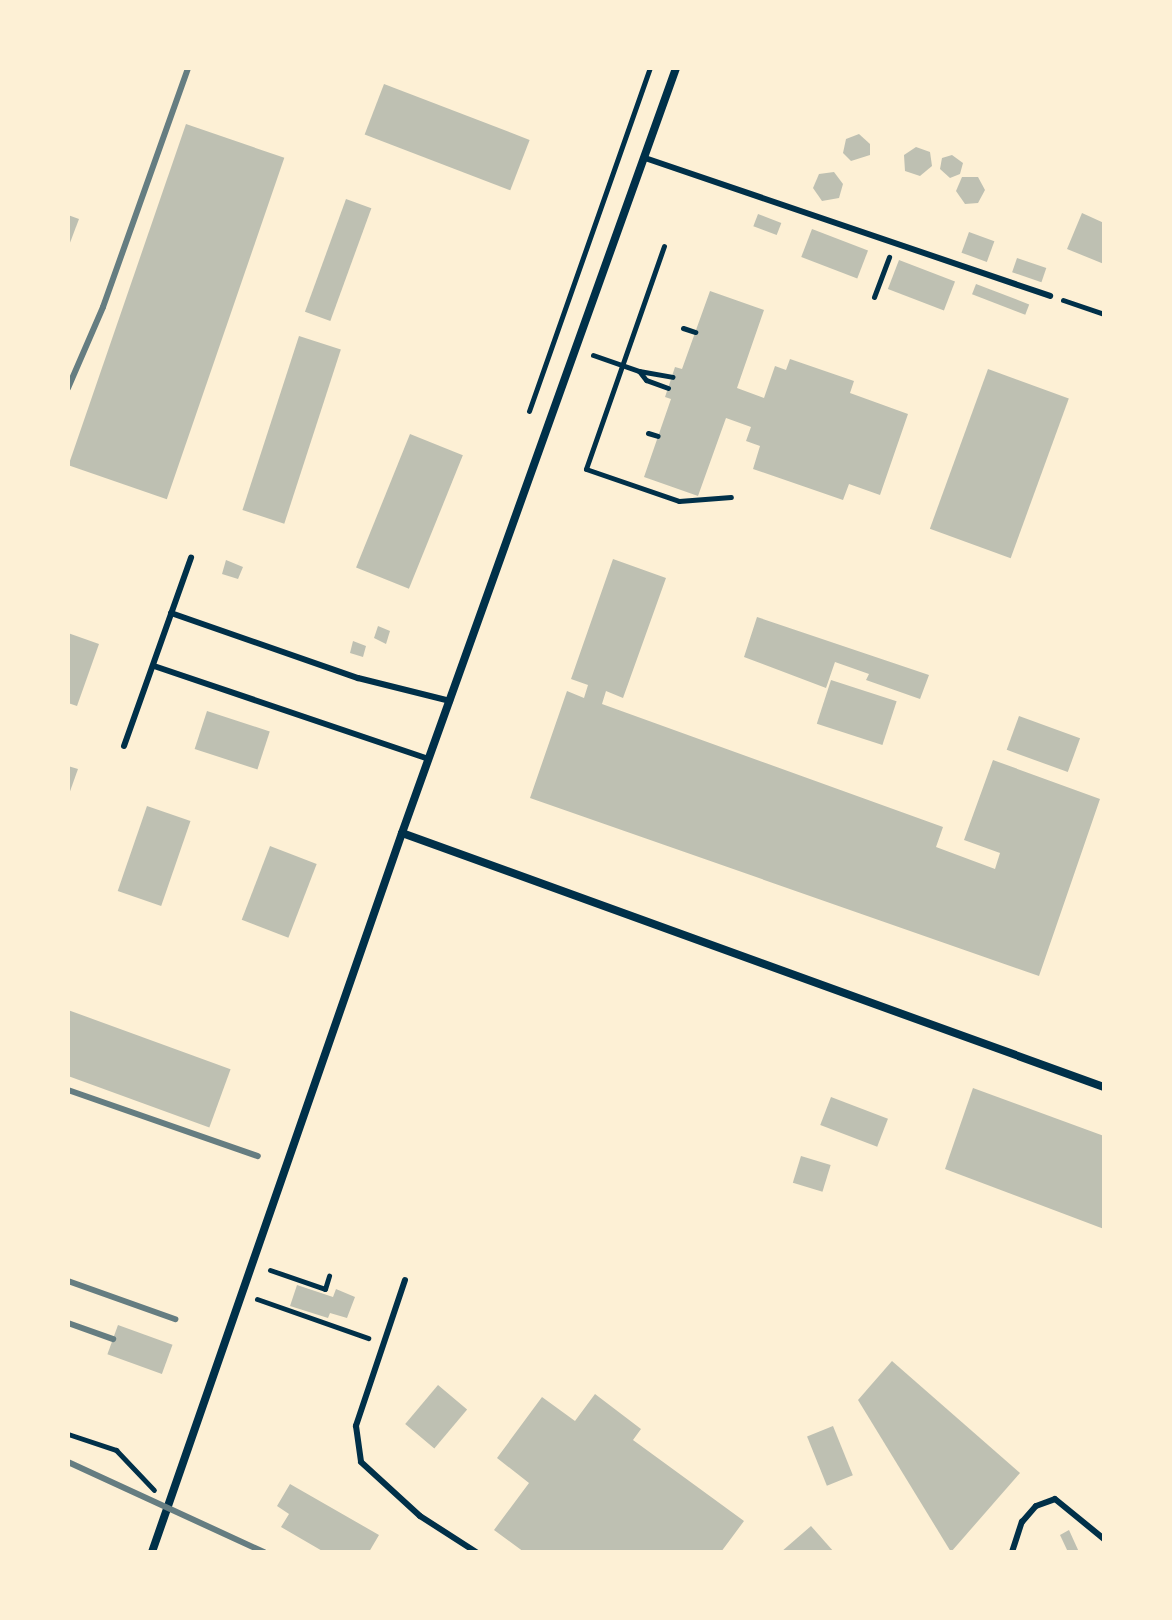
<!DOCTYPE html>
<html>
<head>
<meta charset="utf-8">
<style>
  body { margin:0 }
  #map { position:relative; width:1172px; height:1620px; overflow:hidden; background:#fdf0d5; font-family:"IBM Plex Sans",sans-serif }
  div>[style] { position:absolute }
  .building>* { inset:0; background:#bec0b2; transform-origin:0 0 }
  .path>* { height:5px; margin:-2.5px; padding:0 2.5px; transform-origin:2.5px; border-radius:2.5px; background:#003049 }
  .service>* { height:6px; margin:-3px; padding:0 3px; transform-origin:3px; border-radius:3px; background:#003049 }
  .minor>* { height:8px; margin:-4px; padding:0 4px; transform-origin:4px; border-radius:4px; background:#003049 }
  .rail>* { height:6px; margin:-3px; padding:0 3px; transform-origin:3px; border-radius:3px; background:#657d81 }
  span { translate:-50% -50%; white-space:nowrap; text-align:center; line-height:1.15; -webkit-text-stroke:6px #fdf0d5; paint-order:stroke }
  .frame { position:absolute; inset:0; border:70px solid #fdf0d5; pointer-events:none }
</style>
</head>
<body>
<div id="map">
  <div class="building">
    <div style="left:384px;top:84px;width:156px;height:54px;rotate:21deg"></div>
    <div style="left:186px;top:124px;width:104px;height:361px;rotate:19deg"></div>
    <div style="clip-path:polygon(859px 134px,870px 144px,870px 155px,851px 161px,843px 153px,846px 139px)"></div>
    <div style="clip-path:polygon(916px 147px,930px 152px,932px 166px,920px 176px,905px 171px,904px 155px)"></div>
    <div style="clip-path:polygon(952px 155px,963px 163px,960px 174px,950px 178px,940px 169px,942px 158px)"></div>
    <div style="clip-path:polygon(834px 172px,843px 184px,839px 198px,822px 201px,813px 188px,819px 174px)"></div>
    <div style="clip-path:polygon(962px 177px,978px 177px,985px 190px,978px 203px,965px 204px,956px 191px)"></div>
    <div style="left:346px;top:199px;width:27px;height:120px;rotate:20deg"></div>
    <div style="clip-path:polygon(1082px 213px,1104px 223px,1104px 264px,1067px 249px)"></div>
    <div style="left:758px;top:214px;width:25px;height:13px;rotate:21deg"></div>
    <div style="clip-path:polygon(68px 215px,79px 219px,68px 248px)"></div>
    <div style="left:812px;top:229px;width:60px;height:30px;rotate:21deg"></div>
    <div style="left:969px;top:232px;width:27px;height:22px;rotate:20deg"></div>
    <div style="left:1017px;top:258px;width:31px;height:15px;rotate:19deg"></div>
    <div style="left:899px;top:260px;width:60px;height:31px;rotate:21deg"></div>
    <div style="left:976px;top:284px;width:57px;height:11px;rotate:21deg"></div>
    <div style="clip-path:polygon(710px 291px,764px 310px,737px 388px,764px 398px,775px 366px,786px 370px,790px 359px,854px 381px,850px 393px,908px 414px,880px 495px,849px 484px,843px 500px,753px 469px,760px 446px,746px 441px,751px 427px,726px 418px,698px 496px,644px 477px,671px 399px,665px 397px,675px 367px,682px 369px)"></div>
    <div style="left:299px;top:336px;width:44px;height:183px;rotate:18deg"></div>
    <div style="left:988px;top:369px;width:86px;height:170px;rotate:20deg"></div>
    <div style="left:410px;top:434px;width:57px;height:144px;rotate:22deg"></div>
    <div style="clip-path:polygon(613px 559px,666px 578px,623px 698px,606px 691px,602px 704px,943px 827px,936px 847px,995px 869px,1000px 853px,964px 840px,993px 760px,1100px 799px,1039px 976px,530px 798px,567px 691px,584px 698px,588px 685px,571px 679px)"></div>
    <div style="clip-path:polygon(226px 560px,243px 567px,238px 579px,222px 574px)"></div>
    <div style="clip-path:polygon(757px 617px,929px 675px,920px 699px,866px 680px,869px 674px,835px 662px,826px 688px,744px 657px)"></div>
    <div style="clip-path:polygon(378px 626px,390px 631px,386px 644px,374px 638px)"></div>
    <div style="clip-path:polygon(68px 633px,99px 644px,77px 706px,68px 703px)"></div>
    <div style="clip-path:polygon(353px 641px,366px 646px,363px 657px,350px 653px)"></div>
    <div style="left:831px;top:680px;width:69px;height:46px;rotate:18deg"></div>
    <div style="left:207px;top:711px;width:66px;height:40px;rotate:18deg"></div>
    <div style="left:1019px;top:716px;width:65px;height:36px;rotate:20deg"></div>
    <div style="clip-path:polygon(68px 766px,78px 769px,68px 797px)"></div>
    <div style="left:147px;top:806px;width:46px;height:90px;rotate:19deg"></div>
    <div style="left:270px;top:846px;width:50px;height:79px;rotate:21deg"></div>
    <div style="left:68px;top:1010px;width:173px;height:62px;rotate:20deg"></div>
    <div style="clip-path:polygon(973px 1088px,1104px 1136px,1104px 1229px,945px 1169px)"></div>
    <div style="left:831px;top:1097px;width:61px;height:30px;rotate:21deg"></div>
    <div style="left:801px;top:1156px;width:31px;height:28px;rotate:17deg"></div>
    <div style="clip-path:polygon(297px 1285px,333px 1297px,336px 1289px,355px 1297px,347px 1318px,330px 1313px,328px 1318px,290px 1306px)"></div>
    <div style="left:118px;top:1325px;width:58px;height:31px;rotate:20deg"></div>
    <div style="clip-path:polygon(892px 1361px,1020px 1473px,951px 1552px,858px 1400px)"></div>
    <div style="left:438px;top:1385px;width:38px;height:51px;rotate:40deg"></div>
    <div style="clip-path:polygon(595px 1394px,641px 1429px,633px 1440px,744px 1521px,721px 1552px,524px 1552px,494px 1530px,529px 1483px,497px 1458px,542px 1397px,575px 1421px)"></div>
    <div style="left:833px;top:1426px;width:53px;height:28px;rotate:68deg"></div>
    <div style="clip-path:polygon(290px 1484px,379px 1535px,369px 1552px,324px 1552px,281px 1527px,289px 1514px,277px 1506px)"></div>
    <div style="clip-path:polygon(811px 1526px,834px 1552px,781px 1552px)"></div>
    <div style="clip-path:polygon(1069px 1530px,1079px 1552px,1068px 1552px,1060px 1535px)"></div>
  </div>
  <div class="path">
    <div style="left:664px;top:246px;width:236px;rotate:109.3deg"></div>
    <div style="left:586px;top:469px;width:98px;rotate:19deg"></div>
    <div style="left:679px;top:501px;width:52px;rotate:-4.4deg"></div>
    <div style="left:874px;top:297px;width:43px;rotate:-69.4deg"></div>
    <div style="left:1063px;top:300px;width:43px;rotate:18.9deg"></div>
    <div style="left:683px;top:328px;width:13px;rotate:18deg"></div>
    <div style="left:593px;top:355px;width:49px;rotate:19.2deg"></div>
    <div style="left:668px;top:388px;width:23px;rotate:-160deg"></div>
    <div style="left:646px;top:380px;width:11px;rotate:-128deg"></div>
    <div style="left:639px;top:371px;width:34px;rotate:10deg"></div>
    <div style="left:529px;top:411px;width:364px;rotate:-70.6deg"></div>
    <div style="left:648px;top:433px;width:10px;rotate:17deg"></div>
    <div style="left:270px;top:1270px;width:58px;rotate:19.1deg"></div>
    <div style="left:325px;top:1289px;width:14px;rotate:-73deg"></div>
    <div style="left:257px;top:1299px;width:118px;rotate:19.4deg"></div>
    <div style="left:68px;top:1434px;width:51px;rotate:18.4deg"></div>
    <div style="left:116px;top:1450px;width:55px;rotate:46.5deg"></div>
  </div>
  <div class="service">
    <div style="left:645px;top:158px;width:428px;rotate:18.8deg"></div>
    <div style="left:171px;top:613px;width:198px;rotate:19.2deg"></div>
    <div style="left:358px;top:678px;width:95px;rotate:14deg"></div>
    <div style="left:154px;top:666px;width:290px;rotate:18.7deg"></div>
    <div style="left:124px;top:746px;width:200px;rotate:-70.4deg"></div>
    <div style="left:405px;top:1280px;width:154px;rotate:108.6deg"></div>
    <div style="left:356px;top:1426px;width:36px;rotate:82deg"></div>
    <div style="left:361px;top:1462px;width:80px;rotate:42.5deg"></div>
    <div style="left:420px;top:1516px;width:67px;rotate:32.7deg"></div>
    <div style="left:1012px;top:1552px;width:32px;rotate:-72deg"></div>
    <div style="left:1022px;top:1522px;width:21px;rotate:-49deg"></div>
    <div style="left:1036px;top:1506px;width:20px;rotate:-20deg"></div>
    <div style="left:1055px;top:1499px;width:63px;rotate:39.2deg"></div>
  </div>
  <div class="minor">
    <div style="left:402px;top:833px;width:747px;rotate:19.89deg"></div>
    <div style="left:152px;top:1552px;width:761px;rotate:-70.83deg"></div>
    <div style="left:402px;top:833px;width:813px;rotate:-70.29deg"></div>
  </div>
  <div class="rail">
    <div style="left:68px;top:388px;width:88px;rotate:-66.6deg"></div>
    <div style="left:103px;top:307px;width:254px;rotate:-70.4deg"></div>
    <div style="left:68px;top:1090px;width:201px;rotate:19.2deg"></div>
    <div style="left:68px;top:1281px;width:114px;rotate:19.6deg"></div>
    <div style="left:68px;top:1323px;width:48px;rotate:19.6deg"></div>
    <div style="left:68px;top:1462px;width:216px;rotate:24.7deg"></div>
  </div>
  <div class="frame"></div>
</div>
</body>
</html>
